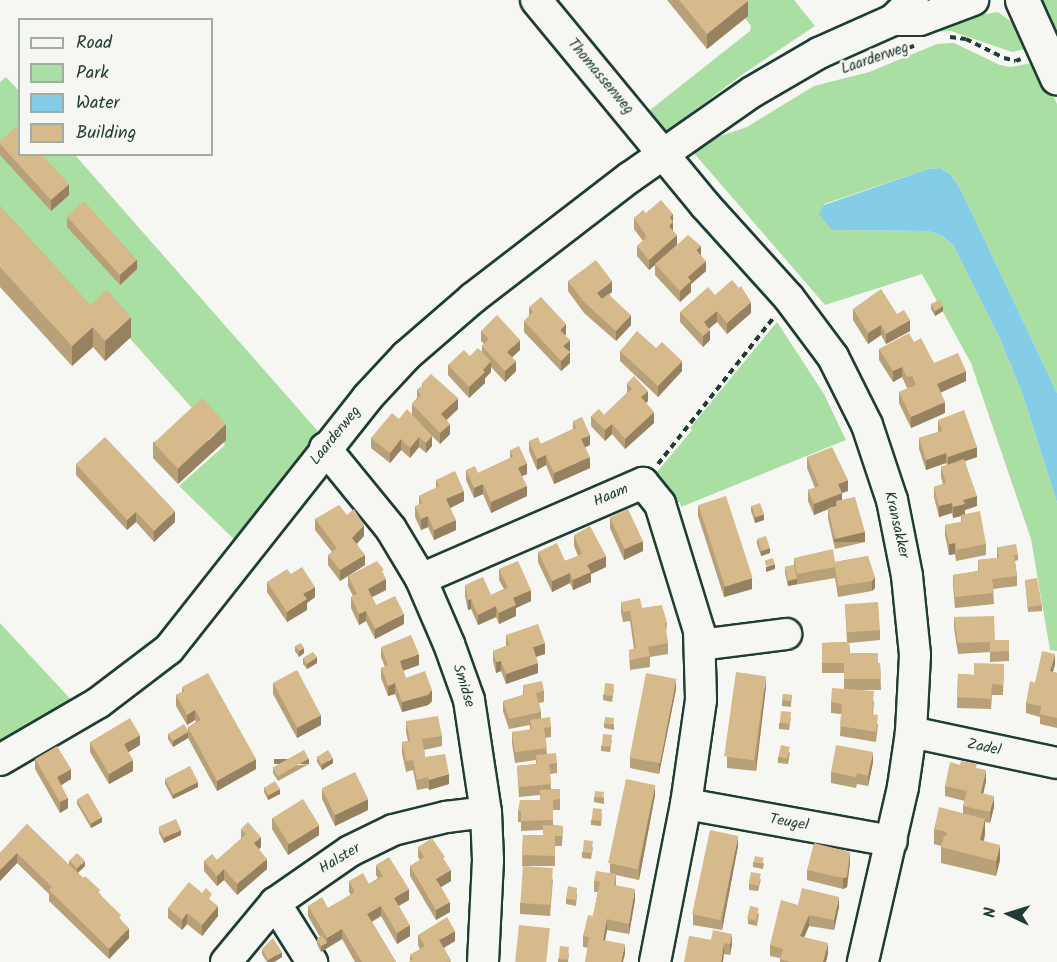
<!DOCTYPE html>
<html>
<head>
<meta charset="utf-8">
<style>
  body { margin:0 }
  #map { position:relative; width:1057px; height:962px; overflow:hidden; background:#f6f6f2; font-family:Kalam,sans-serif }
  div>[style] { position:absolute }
  .green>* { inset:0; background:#a9dfa2 }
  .water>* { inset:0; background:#85cce6 }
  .path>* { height:4px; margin-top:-2px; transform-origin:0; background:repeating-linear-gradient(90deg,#1f3d34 0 6px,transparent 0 10.5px) }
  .roads { filter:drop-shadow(2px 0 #1f3d34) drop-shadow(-2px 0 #1f3d34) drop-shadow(0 2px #1f3d34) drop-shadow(0 -2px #1f3d34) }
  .minor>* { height:30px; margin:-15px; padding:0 15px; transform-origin:15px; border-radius:15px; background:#f6f6f2 }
  .major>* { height:33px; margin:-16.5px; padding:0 16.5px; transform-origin:16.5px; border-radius:16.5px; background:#f6f6f2 }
  .wall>* { inset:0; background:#b8a078; transform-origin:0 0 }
  .shaded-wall>* { inset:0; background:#968261; transform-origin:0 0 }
  .building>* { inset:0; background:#d6ba8b; transform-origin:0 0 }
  span { translate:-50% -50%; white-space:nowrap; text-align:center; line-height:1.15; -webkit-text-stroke:5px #f6f6f2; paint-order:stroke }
  .street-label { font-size:15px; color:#1f3d34 }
  .legend { position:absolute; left:18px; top:18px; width:195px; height:138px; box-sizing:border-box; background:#f6f6f2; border:2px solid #a0aca6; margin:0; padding:8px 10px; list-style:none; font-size:18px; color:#1f3d34 }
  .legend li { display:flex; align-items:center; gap:12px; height:30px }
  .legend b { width:30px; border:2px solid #a0aca6 }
  .north { position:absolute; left:979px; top:884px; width:60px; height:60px; -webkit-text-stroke:4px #f6f6f2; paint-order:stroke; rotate:274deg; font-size:16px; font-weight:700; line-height:24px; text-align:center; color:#1f3d34 }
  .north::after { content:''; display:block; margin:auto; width:21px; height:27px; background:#1f3d34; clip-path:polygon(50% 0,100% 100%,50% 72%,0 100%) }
</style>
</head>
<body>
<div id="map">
  <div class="green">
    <div style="clip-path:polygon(731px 0,794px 0,815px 26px,743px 74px,662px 135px,645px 114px,750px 31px,751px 26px)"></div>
    <div style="clip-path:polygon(1040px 0,1057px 0,1057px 37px,1052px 39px,1039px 6px)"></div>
    <div style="clip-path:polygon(998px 12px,1021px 29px,1034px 47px,1012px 52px,951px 31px,930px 32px,966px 17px)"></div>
    <div style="clip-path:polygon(954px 43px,1000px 65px,1011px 67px,1038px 62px,1057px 104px,1057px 393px,961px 190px,950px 174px,940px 168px,928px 169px,824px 204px,833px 230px,928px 231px,943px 236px,954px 246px,962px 261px,1000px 339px,1023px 395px,1057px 503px,1057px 651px,1050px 650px,1031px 539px,971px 363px,922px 274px,825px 305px,693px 152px,712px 139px,747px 127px,814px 86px,869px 72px,937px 44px)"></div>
    <div style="clip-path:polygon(6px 77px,19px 91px,20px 154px,75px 155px,323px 437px,238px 543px,179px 486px,225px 445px,100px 305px,81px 321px,0 232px,0 82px)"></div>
    <div style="clip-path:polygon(777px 322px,824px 394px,846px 440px,681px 507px,680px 502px,674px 504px,667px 488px,655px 476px,657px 472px,692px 430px,690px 428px)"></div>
    <div style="clip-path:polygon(0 623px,75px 704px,0 749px)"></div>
  </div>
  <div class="water">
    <div style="clip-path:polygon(940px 168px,950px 174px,961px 190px,1057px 393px,1057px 503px,1023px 395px,1000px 339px,954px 246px,943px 236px,928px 231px,832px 230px,819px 214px,824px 205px,928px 169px)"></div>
  </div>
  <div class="path">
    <div style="left:950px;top:37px;width:16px;rotate:7deg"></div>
    <div style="left:966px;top:39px;width:42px;rotate:26.6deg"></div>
    <div style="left:1004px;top:58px;width:12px;rotate:14deg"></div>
    <div style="left:1016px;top:61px;width:5px;rotate:-22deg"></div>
    <div style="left:850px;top:69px;width:68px;rotate:-19.8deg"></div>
    <div style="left:658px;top:464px;width:187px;rotate:-51.7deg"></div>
  </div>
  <div class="roads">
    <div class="minor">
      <div style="left:536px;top:0;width:266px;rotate:50.5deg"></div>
      <div style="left:705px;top:205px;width:125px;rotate:47.9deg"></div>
      <div style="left:789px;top:298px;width:74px;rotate:53.3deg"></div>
      <div style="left:833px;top:357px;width:76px;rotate:63.4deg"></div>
      <div style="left:867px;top:425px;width:79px;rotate:71.6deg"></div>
      <div style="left:892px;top:500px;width:77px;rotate:78.8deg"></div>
      <div style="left:907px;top:576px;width:79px;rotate:84.2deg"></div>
      <div style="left:915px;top:655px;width:77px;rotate:93deg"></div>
      <div style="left:911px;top:732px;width:56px;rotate:98.3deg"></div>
      <div style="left:903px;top:787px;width:180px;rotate:102.9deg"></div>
      <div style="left:893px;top:20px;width:27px"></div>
      <div style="left:920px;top:20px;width:57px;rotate:-20.7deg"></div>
      <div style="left:325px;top:448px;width:104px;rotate:50.8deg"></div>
      <div style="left:391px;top:529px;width:58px;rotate:59deg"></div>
      <div style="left:421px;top:579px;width:71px;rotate:66.7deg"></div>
      <div style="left:449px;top:644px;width:59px;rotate:70.3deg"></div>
      <div style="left:469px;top:700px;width:113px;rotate:81.4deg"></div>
      <div style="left:486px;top:812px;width:48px;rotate:87.6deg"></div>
      <div style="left:488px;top:860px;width:102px;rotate:92.8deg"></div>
      <div style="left:421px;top:579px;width:242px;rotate:-23.4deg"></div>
      <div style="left:643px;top:483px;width:27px;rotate:51deg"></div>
      <div style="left:660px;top:504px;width:133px;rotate:72.9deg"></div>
      <div style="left:699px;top:631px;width:69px;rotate:88.3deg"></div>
      <div style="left:701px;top:700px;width:105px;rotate:98.2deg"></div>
      <div style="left:686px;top:804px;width:161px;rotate:101.1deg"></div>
      <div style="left:700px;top:645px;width:87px;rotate:-7.3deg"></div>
      <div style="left:911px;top:732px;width:149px;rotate:12deg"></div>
      <div style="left:0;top:760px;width:113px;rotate:-30.2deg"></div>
      <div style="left:98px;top:703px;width:89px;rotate:-37.3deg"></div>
      <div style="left:169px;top:649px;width:320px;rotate:-51.7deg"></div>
      <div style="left:367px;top:398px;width:57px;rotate:-47.1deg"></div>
      <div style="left:406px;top:356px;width:89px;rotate:-40.9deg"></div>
      <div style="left:473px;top:298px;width:197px;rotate:-37.6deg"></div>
      <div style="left:629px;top:178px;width:150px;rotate:-35deg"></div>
      <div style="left:752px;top:92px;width:78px;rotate:-30.2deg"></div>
      <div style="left:819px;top:53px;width:81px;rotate:-24deg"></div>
      <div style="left:893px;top:20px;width:28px;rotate:-45deg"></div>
      <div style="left:686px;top:804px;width:209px;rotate:10.2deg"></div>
      <div style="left:275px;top:903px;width:70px;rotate:57.9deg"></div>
      <div style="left:226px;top:962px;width:77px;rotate:-50.3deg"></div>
      <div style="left:275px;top:903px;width:91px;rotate:-34.7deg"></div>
      <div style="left:350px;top:851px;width:48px;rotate:-26deg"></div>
      <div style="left:393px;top:830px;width:55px;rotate:-13.8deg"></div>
      <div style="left:446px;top:817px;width:40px;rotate:-7.1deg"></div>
    </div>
    <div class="major">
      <div style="left:1022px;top:0;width:85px;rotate:65.8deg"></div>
    </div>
  </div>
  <div class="wall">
    <div style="clip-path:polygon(667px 0,747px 0,748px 16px,707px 49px)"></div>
    <div style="clip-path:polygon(0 141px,69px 195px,51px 211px,0 155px)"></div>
    <div style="clip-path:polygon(0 206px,90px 305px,131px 337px,105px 361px,93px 347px,72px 366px,0 287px)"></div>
    <div style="clip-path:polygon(646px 213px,673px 214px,673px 231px,677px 245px,701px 255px,706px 271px,691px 284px,691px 292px,680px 302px,655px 275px,655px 265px,649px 270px,637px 256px,637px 246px,643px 241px,634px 229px,634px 218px)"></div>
    <div style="clip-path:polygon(67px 217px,137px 269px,120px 285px,67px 227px)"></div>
    <div style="clip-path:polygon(568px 281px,612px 292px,609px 294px,631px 325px,616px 341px,584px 313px,568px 291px)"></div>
    <div style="clip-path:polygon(715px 295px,751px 313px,727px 334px,717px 322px,709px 328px,710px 340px,703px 347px,680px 322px,680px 312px)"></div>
    <div style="clip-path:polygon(931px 304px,943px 311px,935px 316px,931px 309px)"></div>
    <div style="clip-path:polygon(529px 307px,566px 334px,565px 335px,570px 351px,569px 352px,570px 363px,561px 371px,524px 332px,524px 321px,529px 316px)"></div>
    <div style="clip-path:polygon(853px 309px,897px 314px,910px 331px,886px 344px,881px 335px,868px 344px,853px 320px)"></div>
    <div style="clip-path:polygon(481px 331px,520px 350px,512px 357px,516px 371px,505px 382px,491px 367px,491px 372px,485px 378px,485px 383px,469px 398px,448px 375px,448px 365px,482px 351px,482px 346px,484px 344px,481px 341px)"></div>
    <div style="clip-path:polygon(914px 342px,934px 363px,966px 381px,940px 393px,945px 413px,911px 428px,899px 403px,899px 392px,911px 387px,907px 388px,902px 377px,893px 382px,879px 360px,879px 349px)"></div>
    <div style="clip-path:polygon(656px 348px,682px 371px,658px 397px,620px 361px,620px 351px)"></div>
    <div style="clip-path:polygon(422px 383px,458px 409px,447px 420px,450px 434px,440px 444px,432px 436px,432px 446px,426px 453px,419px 447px,410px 458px,401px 450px,390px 463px,371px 448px,371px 438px,399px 419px,412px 414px,412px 404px,417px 398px,417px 390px,422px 386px)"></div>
    <div style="clip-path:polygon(627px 383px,648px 401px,646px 403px,654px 423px,625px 449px,612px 434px,605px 441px,591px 426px,591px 416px,604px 415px,627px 393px)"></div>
    <div style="clip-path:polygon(938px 420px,977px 457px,965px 461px,977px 506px,965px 510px,965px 515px,986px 544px,986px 555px,956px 561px,955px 554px,949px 555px,945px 535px,945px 525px,961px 522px,961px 516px,953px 518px,952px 513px,939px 517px,934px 497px,934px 487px,943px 484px,941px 477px,941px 467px,947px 465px,946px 463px,926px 470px,919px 449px,919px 438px,938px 432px)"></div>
    <div style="clip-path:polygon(573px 421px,590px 445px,585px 447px,590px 468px,554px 484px,546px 465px,537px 470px,529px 451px,529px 441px,541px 444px,573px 429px)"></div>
    <div style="clip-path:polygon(226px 440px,178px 484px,153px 458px,153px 442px)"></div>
    <div style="clip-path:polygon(510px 450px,527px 474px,522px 476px,527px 496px,491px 513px,483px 494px,474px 498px,466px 480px,466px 470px,478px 473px,510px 458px)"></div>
    <div style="clip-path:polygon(807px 457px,848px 491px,842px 493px,842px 500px,865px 542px,835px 549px,828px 518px,828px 509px,814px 515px,808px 501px,808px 490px,815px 488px,807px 468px)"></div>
    <div style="clip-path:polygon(76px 464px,175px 522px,154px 542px,136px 522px,127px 530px,76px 475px)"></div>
    <div style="clip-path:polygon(436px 480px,464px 501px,450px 508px,456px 530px,434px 540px,428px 527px,421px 530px,415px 517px,415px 506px,419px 505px,419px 496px,436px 488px)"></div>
    <div style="clip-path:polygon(698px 505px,752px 589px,724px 597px,698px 516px)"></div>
    <div style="clip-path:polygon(751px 506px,764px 520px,755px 523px,751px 511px)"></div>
    <div style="clip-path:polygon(347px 515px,364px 536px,357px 544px,365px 565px,340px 581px,328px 565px,328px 555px,332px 552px,315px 530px,315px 519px)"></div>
    <div style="clip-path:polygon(610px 517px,643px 551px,624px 560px,610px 528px)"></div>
    <div style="clip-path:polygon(574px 535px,606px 567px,591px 574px,591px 582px,573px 590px,570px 583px,552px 592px,538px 562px,538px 552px,565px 561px,578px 556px,574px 546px)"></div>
    <div style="clip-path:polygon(757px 539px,770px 553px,761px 556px,757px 544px)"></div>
    <div style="clip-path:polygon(997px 547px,1018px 555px,1018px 560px,1015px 561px,1017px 576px,1017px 586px,993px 589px,994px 604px,955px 608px,953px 585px,953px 575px,978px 571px,978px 560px,997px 558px)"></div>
    <div style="clip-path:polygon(868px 556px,875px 588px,872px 591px,838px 597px,835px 578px,788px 586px,785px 573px,785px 567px,794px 565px,794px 558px,835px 562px)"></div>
    <div style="clip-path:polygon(499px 569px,531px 601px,516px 608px,516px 616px,499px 624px,496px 617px,478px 625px,471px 609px,468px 610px,465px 596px,465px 585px,491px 595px,504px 589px,499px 580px)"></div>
    <div style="clip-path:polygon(291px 574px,315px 597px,307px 603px,307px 610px,287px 622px,267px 592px,267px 582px)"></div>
    <div style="clip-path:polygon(384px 575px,386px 590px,372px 597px,376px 605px,404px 624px,375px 639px,366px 621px,359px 625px,351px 608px,351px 597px,353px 596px,348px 586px,348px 576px)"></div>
    <div style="clip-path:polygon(1025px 580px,1042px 605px,1042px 611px,1028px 612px)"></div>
    <div style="clip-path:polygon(621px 602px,642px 608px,667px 623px,666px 633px,668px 643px,668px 654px,650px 657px,650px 667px,630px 670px,629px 650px,634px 649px,630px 621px,623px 622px,621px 612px)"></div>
    <div style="clip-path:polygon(845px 605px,880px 630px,880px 640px,849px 643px,850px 653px,878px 663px,880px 663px,881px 690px,854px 690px,874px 701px,873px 714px,878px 725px,876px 742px,840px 736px,841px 714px,831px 713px,831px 702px,844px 689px,844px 673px,822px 673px,822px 643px,847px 642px)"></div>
    <div style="clip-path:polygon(954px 617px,995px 640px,1009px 640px,1009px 661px,990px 662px,990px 652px,958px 654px,954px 628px)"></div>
    <div style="clip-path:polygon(506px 635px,545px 654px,536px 656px,538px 673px,506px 684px,501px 671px,496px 673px,493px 661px,493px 651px,506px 646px)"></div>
    <div style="clip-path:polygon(295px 646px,304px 653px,299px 657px,295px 651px)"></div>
    <div style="clip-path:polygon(381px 647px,419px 665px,403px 670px,406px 678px,432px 701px,428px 705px,402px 712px,395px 694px,388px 696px,381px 678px,381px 668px,385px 667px,381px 657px)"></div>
    <div style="clip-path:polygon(303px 658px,317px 663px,307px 669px,303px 664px)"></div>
    <div style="clip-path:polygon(1004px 664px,1003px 695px,992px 695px,991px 709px,957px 708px,958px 674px,974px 675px)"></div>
    <div style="clip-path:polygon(1055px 664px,1053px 672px,1057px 673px,1057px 728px,1040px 724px,1040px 717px,1026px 713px,1026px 703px,1035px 683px)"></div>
    <div style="clip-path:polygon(273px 683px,321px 725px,297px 738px,273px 694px)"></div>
    <div style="clip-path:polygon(523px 685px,544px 691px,544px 702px,539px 703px,541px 712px,541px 718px,551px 727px,551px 737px,545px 738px,547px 754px,557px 763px,557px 773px,550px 774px,551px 789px,560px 789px,560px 810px,553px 810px,553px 825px,563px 826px,562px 846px,555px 846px,555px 866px,522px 866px,523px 835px,543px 835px,543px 830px,521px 831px,521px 822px,518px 822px,518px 811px,540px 800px,540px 795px,519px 797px,517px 766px,536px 764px,536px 760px,515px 763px,512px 743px,512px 732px,530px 730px,530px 725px,509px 729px,503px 711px,503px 701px,523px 695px)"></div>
    <div style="clip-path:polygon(766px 686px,756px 771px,727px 768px,727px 757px)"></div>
    <div style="clip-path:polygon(182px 687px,256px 769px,217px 791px,188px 738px,173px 747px,168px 739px,168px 734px,188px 730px,188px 727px,196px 722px,195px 720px,187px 725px,176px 706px,176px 695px,182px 692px)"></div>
    <div style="clip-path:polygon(614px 689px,612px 702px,603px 700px,603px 695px)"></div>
    <div style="clip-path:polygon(676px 689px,659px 774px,630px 768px,630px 757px)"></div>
    <div style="left:783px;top:694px;width:9px;height:12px;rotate:6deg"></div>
    <div style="clip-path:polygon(791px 717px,789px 730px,779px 729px,779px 723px)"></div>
    <div style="clip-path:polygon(406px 721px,442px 736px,442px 746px,424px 750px,425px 757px,449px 784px,429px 790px,428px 788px,417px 790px,413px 770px,406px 772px,402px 753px,402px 742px,408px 741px,406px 732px)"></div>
    <div style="clip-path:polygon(604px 723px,614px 724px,614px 730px,604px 728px)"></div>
    <div style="clip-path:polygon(612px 740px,610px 752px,601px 751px,601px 746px)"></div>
    <div style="clip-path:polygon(90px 742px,140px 745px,128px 752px,133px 771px,109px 784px,90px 752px)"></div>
    <div style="clip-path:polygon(790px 752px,788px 764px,778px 763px,778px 757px)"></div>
    <div style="clip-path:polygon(317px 756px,333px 763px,322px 770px,317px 762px)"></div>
    <div style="clip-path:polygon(35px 759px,71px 779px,61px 785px,68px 808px,60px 813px,35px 769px)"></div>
    <div style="clip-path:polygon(873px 762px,868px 786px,857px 784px,856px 788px,831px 783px,831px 772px)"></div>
    <div style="clip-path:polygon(309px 764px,278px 781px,273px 773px,273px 768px)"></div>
    <div style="clip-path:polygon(977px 768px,986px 781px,983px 794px,994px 807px,990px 823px,985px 822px,985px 834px,984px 841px,1000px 860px,996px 876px,941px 863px,941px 846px,934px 844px,934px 829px,963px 813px,963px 806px,965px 801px,945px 796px,945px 786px)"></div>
    <div style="clip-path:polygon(165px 779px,198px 787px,173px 799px,165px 784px)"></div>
    <div style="clip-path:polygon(264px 787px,280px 794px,268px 800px,264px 792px)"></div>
    <div style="clip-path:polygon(322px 788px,368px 810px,335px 826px,322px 799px)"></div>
    <div style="clip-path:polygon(655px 795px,639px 880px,616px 875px,616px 885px,635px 900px,629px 934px,607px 930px,605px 940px,625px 954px,583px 947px,583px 936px,593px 916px,598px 892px,594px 892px,594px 881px,610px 873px,610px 864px)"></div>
    <div style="clip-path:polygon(594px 797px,604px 797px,604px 804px,594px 802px)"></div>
    <div style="clip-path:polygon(77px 799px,102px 822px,91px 828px,77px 804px)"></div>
    <div style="clip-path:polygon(602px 814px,601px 826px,591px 825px,591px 820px)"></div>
    <div style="clip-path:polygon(272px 818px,319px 835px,288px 855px,272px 829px)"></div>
    <div style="clip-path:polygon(27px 824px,69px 865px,69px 860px,85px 866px,78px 873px,100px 894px,121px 920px,129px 938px,109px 959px,49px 901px,49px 894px,17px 863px,0 881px,0 853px)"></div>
    <div style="clip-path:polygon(159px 828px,181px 835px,164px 843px,159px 833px)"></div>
    <div style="clip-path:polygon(241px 829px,261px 847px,259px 849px,267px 869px,237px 895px,224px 880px,217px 886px,204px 871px,204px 861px,217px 860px,241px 839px)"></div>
    <div style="clip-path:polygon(738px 846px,722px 930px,693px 925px,693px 914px)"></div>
    <div style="clip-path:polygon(418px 847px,445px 861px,451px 881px,441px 887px,450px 912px,436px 920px,410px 876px,410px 866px,420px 860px,418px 857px)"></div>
    <div style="clip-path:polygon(593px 847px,591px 859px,582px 858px,582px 852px)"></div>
    <div style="clip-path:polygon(753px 862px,764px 863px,763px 869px,753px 867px)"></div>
    <div style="clip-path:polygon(850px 862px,847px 887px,843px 889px,807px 880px,807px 870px)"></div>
    <div style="clip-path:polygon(376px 865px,409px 900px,399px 906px,410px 936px,397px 944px,381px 916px,372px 922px,396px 962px,355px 962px,342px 939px,321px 952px,317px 944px,317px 939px,320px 937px,308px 916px,308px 906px,328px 908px,351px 895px,349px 892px,349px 881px,369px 884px,378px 878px,376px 875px)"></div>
    <div style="clip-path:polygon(553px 879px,550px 916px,520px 914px,520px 903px)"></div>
    <div style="clip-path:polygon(761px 879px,758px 891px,749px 890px,749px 884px)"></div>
    <div style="clip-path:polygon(577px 893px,576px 906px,566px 904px,566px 899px)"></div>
    <div style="clip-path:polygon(212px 901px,218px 916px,202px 936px,187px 924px,182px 930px,168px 918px,168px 908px)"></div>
    <div style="clip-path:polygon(798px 905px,839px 907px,834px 930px,809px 926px,804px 937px,828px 953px,826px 962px,780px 962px,780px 958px,770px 956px,770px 945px)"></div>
    <div style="clip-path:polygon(759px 913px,757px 926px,748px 924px,748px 919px)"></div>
    <div style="clip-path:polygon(418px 935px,455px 941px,444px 948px,451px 962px,410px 961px,410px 955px,420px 949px,418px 945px)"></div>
    <div style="clip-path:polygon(689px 936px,732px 944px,730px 955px,724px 954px)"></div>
    <div style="clip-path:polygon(262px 949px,282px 957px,274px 962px,267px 962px,262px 954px)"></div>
    <div style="clip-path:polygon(569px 953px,568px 962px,558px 962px,558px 959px)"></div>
  </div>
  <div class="shaded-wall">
    <div style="clip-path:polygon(748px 1px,748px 16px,707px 49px,707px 34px)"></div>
    <div style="clip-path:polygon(69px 184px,69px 195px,51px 211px,51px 200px)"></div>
    <div style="clip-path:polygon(673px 214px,673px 232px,669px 236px,670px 217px)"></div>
    <div style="clip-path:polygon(677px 235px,677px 246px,649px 270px,649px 260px)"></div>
    <div style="clip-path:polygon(701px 246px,701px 256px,696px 250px)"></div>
    <div style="clip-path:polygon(137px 259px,137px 269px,120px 285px,120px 275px)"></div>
    <div style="clip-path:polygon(706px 261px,706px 271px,691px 284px,691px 292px,680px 302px,680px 291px,688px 277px)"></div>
    <div style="clip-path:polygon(612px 281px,612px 292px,597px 303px,597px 293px)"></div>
    <div style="clip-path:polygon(751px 302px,751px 313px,727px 334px,727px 323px)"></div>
    <div style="clip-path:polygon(943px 306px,943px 311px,935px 316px,935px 311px)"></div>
    <div style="clip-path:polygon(717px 311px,717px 322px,704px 333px,704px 322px)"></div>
    <div style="clip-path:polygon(631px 315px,631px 325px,616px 341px,616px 331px)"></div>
    <div style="clip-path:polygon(131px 317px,131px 337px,105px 361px,105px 341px)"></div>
    <div style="clip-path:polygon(910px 320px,910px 331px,886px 344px,886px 334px)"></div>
    <div style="clip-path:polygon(566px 324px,566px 334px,560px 340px,560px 330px)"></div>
    <div style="clip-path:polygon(881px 325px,881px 335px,868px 344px,868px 333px)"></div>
    <div style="clip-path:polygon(93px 327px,93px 347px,72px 366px,72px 346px)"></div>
    <div style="clip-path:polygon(710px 330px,710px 340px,703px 347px,703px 336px)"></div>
    <div style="clip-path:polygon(520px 340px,520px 350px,507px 362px,507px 352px)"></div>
    <div style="clip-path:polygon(570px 340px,570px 351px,563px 356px,563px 346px)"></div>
    <div style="clip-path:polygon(570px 352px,570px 363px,561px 371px,561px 361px)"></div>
    <div style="clip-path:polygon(491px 361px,491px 372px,485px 378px,485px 383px,469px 398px,469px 387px,483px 370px)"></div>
    <div style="clip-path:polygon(516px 361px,516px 371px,505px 382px,505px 371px)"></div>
    <div style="clip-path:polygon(682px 361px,682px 371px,658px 397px,658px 386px)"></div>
    <div style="clip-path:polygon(902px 367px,902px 377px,893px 382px,893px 371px)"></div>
    <div style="clip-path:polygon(966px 371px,966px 381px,937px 394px,937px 384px)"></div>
    <div style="clip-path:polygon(648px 391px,648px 401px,641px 408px,641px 397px)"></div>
    <div style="clip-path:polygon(458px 398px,458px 409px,441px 424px,441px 414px)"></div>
    <div style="clip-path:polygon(945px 402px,945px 413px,911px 428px,911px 417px)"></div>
    <div style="clip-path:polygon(654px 412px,654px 423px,625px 449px,625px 439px)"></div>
    <div style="clip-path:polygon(226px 424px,226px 440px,178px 484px,178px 469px)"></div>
    <div style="clip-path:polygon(450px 424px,450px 434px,440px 444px,440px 433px)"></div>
    <div style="clip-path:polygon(612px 424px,612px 434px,605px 441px,605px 430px)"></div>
    <div style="clip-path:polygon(590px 435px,590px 445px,581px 449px,581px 439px)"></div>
    <div style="clip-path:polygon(432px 436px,432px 446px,426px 453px,426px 443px)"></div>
    <div style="clip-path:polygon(419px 437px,419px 447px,410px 458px,410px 448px)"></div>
    <div style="clip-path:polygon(401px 439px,401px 450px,390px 463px,390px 453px)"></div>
    <div style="clip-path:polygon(977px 447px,977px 457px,948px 467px,948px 457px)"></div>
    <div style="clip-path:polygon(946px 453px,946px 463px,926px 470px,926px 460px)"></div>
    <div style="clip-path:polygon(546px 455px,546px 465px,537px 470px,537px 459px)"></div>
    <div style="clip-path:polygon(590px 457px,590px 468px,554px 484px,554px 473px)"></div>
    <div style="clip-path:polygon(527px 463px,527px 474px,518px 478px,518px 468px)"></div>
    <div style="clip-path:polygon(848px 480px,848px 491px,842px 493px,842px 504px,836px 501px,836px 506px,814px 515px,814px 504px,838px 484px)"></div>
    <div style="clip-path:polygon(483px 484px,483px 494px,474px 498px,474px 488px)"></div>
    <div style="clip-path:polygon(527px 486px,527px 496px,491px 513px,491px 502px)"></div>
    <div style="clip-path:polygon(464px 491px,464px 501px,446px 510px,446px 499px)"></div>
    <div style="clip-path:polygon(977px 496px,977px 506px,965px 510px,965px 515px,953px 518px,953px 507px,963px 500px)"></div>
    <div style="clip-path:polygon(952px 503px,952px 513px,939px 517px,939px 506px)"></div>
    <div style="clip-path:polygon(175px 511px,175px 522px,154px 542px,154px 531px)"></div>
    <div style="clip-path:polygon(136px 512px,136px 522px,127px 530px,127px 520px)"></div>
    <div style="clip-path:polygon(764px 514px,764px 520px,755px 523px,755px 517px)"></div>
    <div style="clip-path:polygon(428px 516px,428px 527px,421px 530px,421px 519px)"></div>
    <div style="clip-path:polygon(456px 520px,456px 530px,434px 540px,434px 530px)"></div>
    <div style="clip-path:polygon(364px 525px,364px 536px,352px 548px,352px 538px)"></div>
    <div style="left:865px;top:532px;width:10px;height:31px;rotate:90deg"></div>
    <div style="clip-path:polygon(643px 541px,643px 551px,624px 560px,624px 549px)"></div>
    <div style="clip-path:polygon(955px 543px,955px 554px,949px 555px,949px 544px)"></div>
    <div style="clip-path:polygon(770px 548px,770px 553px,761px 556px,761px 551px)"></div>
    <div style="clip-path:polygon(365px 555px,365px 565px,340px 581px,340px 570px)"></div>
    <div style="clip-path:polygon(606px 556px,606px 567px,591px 574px,591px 582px,573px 590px,573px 580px,587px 565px)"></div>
    <div style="clip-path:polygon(775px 564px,775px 569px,766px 572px,766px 567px)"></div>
    <div style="clip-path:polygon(570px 573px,570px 583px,552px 592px,552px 581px)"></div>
    <div style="clip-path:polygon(875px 577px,875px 588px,872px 591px,872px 581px)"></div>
    <div style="clip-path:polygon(752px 578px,752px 589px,724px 597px,724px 587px)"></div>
    <div style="clip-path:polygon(386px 579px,386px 590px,368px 599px,368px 589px)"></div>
    <div style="clip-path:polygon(797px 579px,797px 584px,788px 586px,788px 581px)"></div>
    <div style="clip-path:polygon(315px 587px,315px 597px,307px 603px,307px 610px,287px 622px,287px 612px,303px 594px)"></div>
    <div style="clip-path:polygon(531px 590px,531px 601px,516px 608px,516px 616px,499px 624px,499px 613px,513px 598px)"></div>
    <div style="clip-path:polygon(471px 599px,471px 609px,468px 610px,468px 600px)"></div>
    <div style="clip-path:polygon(496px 606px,496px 617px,478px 625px,478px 615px)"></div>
    <div style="clip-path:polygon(366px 611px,366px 621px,359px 625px,359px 614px)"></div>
    <div style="clip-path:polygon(404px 614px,404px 624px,375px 639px,375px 629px)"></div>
    <div style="clip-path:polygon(545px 643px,545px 654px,533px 658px,533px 647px)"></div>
    <div style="clip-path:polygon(304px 648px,304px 653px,299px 657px,299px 651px)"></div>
    <div style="clip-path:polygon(419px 654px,419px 665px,400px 672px,400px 661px)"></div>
    <div style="clip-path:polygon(1055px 654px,1055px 664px,1050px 682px,1050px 671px)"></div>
    <div style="clip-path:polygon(317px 657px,317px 663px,307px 669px,307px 664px)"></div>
    <div style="clip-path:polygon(501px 661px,501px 671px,496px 673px,496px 662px)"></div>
    <div style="clip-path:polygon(538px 663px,538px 673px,506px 684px,506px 674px)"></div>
    <div style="clip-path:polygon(766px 676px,766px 686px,756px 771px,756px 761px)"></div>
    <div style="clip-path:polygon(676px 679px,676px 689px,659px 774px,659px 763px)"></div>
    <div style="clip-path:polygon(395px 683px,395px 694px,388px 696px,388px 686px)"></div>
    <div style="clip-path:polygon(432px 690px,432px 701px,428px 705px,402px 712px,402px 702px)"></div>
    <div style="clip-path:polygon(195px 710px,195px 720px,187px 725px,187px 715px)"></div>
    <div style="clip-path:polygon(321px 715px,321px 725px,297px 738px,297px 728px)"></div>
    <div style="clip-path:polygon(188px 732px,188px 738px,173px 747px,173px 741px)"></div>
    <div style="clip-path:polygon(140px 735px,140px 745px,124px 755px,124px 744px)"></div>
    <div style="clip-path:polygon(873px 752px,873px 762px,868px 786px,868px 776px)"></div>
    <div style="clip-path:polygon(333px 758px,333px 763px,322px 770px,322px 765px)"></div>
    <div style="clip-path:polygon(256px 759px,256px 769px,217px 791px,217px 781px)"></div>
    <div style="left:309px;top:759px;width:5px;height:35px;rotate:90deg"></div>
    <div style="clip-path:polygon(133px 760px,133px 771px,109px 784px,109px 774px)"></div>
    <div style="clip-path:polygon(71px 769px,71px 779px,57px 788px,57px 777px)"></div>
    <div style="clip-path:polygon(986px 770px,986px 781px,981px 804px,981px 793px)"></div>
    <div style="clip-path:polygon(449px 774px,449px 784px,429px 790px,429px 780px)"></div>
    <div style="clip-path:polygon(198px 782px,198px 787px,173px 799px,173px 794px)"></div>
    <div style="clip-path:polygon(655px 785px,655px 795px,639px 880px,639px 869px)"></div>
    <div style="clip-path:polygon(280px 789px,280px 794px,268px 800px,268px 795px)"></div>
    <div style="clip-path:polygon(994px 796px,994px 807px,990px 823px,990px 812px)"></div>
    <div style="clip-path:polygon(68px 798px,68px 808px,60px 813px,60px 802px)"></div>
    <div style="clip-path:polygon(368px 799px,368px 810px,335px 826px,335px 815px)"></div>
    <div style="clip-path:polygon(102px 817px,102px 822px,91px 828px,91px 823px)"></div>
    <div style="clip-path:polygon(985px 819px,985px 834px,980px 855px,980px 840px)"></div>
    <div style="clip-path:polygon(319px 825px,319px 835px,288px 855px,288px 844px)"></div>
    <div style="clip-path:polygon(181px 830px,181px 835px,164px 843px,164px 838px)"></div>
    <div style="clip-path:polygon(738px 836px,738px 846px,722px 930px,722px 920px)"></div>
    <div style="clip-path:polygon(261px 837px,261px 847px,254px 854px,254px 843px)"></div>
    <div style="clip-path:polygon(1000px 845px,1000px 860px,996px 876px,996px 861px)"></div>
    <div style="clip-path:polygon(850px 852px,850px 862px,847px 887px,843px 889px,843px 878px)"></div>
    <div style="clip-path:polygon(17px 853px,17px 863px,0 881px,0 870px)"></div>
    <div style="clip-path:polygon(267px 859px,267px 869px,237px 895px,237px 884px)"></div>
    <div style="clip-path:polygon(85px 861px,85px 866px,77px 873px,77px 868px)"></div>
    <div style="clip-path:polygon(224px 869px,224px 880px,217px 886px,217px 876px)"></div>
    <div style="clip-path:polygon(451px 870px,451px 881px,436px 890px,436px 879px)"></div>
    <div style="clip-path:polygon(409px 889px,409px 900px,394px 908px,394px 898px)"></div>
    <div style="clip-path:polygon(635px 889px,635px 900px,629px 934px,629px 924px)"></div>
    <div style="clip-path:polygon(839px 897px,839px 907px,834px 930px,834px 920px)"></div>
    <div style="clip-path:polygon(450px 902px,450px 912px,436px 920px,436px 910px)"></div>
    <div style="clip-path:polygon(218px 906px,218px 916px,202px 936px,202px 925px)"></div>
    <div style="clip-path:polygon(381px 906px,381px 916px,367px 924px,367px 914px)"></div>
    <div style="clip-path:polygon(187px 913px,187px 924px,182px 930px,182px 920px)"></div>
    <div style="clip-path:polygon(809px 915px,809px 926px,800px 947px,800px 936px)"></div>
    <div style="clip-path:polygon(607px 919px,607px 930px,603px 950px,603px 940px)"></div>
    <div style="clip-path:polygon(410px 925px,410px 936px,397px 944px,397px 933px)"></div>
    <div style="clip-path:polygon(129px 928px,129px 938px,109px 959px,109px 949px)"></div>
    <div style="clip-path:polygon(342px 929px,342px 939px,327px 948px,327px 938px)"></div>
    <div style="clip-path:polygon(455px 931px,455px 941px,439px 950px,439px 940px)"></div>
    <div style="clip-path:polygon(732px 934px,732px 944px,730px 955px,730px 944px)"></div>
    <div style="clip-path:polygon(327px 943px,327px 948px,321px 952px,321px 946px)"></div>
    <div style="clip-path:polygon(724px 943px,724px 954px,723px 962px,721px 962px)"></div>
    <div style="clip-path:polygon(828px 943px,828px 953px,826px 962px,823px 962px)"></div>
    <div style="clip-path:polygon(625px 944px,625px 954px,623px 962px,621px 962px)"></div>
    <div style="clip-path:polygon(282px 952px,282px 957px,274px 962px,268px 962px,268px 960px)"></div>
  </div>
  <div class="building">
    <div style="clip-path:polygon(679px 0,747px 0,748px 1px,707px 34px)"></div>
    <div style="clip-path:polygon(16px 127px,20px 131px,20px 154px,41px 154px,69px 184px,51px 200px,0 144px,0 141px)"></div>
    <div style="clip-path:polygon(661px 200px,673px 214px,670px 217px,673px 222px,669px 226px,677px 235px,649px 260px,637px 246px,647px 237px,634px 218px,643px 210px,646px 213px)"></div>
    <div style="left:84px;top:201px;width:79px;height:23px;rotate:48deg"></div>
    <div style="clip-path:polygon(0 206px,90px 305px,107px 290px,131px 317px,105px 341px,93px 327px,72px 346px,0 267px)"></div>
    <div style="clip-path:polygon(688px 235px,701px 246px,696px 250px,706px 261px,688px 277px,691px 281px,680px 291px,655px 264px)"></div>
    <div style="clip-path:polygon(596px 260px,612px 281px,597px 293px,602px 299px,608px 294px,631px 315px,616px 331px,584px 302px,568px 281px)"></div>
    <div style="clip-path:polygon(732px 280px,739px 288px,741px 286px,751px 302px,727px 323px,717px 311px,704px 322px,710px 330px,703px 336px,680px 312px,708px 287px,715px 295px)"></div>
    <div style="clip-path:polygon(881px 289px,897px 314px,904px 310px,910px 320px,886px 334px,881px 325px,868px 333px,853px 309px)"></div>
    <div style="clip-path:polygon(541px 297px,566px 324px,560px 330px,570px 340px,563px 346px,570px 352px,561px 361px,524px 321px,533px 312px,529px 307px)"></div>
    <div style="clip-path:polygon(940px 299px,943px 306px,935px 311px,931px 304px)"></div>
    <div style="clip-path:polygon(497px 315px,520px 340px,507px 352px,516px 361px,505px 371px,482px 346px,489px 339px,481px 331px)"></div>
    <div style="clip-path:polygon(637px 331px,656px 348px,662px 342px,682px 361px,658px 386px,620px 351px)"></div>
    <div style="clip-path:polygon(909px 333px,914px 342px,921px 338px,934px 363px,958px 353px,966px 371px,937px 384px,945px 402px,911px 417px,899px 392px,916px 385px,912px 376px,907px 377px,902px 367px,893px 371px,879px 349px)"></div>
    <div style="clip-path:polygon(478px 348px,491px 361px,483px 370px,485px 372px,469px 387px,448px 365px,464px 350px,470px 356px)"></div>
    <div style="clip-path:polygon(431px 374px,458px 398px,441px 414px,450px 424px,440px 433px,412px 404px,421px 395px,417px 390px,423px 385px,422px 383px)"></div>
    <div style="clip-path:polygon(634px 376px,648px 391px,641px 397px,654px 412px,625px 439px,612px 424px,605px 430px,591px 416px,599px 409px,604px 415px,632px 389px,627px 383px)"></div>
    <div style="left:202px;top:398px;width:35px;height:66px;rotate:47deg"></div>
    <div style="clip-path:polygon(407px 409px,432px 436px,426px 443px,419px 437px,410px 448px,401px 439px,390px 453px,371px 438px,392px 413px,399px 419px)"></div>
    <div style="clip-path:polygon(964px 410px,977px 447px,948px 457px,946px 453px,926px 460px,919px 438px,942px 431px,938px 420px)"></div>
    <div style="clip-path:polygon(582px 417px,590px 435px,581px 439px,590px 457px,554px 473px,546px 455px,537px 459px,529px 441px,538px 437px,541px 444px,576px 428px,573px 421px)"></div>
    <div style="clip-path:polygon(105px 437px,175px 511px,154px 531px,136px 512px,127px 520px,76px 464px)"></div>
    <div style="clip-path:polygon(519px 446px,527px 463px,518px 468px,527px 486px,491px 502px,483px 484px,474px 488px,466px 470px,475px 466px,478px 473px,513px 457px,510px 450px)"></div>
    <div style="clip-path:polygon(832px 447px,848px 480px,838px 484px,842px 493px,814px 504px,808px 490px,819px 486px,807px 457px)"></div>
    <div style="clip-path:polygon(964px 459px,977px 496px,963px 500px,965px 504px,953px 507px,952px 503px,939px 506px,934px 487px,946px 483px,941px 467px)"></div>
    <div style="clip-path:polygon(455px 471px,464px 491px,446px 499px,456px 520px,434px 530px,428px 516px,421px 519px,415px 506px,422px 503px,419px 496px,439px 486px,436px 480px)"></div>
    <div style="left:726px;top:496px;width:86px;height:29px;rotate:72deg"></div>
    <div style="clip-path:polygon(855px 497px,865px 532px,835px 539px,828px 508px,837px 506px,836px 501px)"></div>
    <div style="left:760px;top:503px;width:12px;height:9px;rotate:70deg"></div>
    <div style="clip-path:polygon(339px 505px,347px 515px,354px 509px,364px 525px,352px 538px,365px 555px,340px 570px,328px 555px,337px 548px,315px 519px)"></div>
    <div style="left:628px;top:509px;width:35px;height:20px;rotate:65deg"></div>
    <div style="clip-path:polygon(980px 511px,986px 544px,956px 550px,955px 543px,949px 544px,945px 525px,962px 522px,961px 515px)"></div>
    <div style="clip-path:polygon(590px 526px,606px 556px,587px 565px,591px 572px,573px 580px,570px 573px,552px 581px,538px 552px,557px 543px,565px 561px,582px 554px,574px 535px)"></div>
    <div style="left:766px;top:536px;width:13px;height:9px;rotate:72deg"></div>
    <div style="left:1016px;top:544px;width:11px;height:19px;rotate:80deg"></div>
    <div style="clip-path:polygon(833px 549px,835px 562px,868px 556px,875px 577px,872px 581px,838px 586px,835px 567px,797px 574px,794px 558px)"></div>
    <div style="clip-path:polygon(1014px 556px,1017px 576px,992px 579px,994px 593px,955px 597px,953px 575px,979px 571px,978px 560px)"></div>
    <div style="left:773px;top:558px;width:6px;height:9px;rotate:72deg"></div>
    <div style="clip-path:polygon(377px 561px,384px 570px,382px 571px,386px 579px,368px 589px,376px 605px,395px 596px,404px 614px,375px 629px,366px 611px,359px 614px,351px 597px,357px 594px,348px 576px)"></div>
    <div style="clip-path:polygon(518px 561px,531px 590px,513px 598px,516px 605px,499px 613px,496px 606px,478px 615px,471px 599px,468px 600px,465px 585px,483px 577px,491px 595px,508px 588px,499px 569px)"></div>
    <div style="left:794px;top:565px;width:14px;height:9px;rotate:78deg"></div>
    <div style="clip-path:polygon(302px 567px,315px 587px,303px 594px,307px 599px,287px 612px,267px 582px,287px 569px,291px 574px)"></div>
    <div style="clip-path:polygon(1037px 578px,1042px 605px,1028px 607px,1025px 580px)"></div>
    <div style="clip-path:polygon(640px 598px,642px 608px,662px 605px,667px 623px,665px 623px,668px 643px,648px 647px,650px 656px,630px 660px,629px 650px,636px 648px,633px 629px,630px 611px,623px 612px,621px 602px)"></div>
    <div style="left:878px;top:602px;width:28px;height:33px;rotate:86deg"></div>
    <div style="clip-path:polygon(994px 616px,995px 640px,1009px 640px,1009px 651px,990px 652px,990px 642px,958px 643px,954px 617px)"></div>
    <div style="clip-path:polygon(538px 624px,545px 643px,533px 647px,538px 663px,506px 674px,501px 661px,496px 662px,493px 651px,509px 645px,506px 635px)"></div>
    <div style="clip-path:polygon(411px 635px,419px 654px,400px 661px,406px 678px,425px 671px,432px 690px,428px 695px,402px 702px,395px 683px,388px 686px,385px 677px,381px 668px,388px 665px,381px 647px)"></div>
    <div style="clip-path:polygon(849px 642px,850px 653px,878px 653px,878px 663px,880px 663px,881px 679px,844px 679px,844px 663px,822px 663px,822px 643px)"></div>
    <div style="clip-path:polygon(301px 643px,304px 648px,299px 651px,295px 646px)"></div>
    <div style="clip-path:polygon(1042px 651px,1055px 654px,1050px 671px,1057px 673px,1057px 718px,1040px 714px,1041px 706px,1026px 703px,1030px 681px,1035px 683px)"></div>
    <div style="clip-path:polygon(313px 652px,317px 657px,307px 664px,303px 658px)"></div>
    <div style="clip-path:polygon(974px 663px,1004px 664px,1003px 685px,992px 684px,991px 699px,957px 697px,958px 674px,974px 675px)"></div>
    <div style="left:297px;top:670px;width:51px;height:27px;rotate:62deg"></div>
    <div style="left:736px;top:672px;width:30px;height:85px;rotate:8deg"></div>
    <div style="clip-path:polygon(208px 673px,256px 759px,217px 781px,188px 727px,201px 720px,195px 710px,187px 715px,176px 695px,185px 691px,182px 687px)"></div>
    <div style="left:646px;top:673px;width:31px;height:86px;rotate:11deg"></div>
    <div style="clip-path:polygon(542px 681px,544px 691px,536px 693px,541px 712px,509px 719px,503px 701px,524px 695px,523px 685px)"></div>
    <div style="left:605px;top:683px;width:9px;height:12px;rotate:6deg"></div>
    <div style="clip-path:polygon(832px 688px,874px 691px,872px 714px,878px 715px,876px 732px,840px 726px,842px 704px,831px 702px)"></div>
    <div style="left:783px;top:694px;width:9px;height:6px;rotate:6deg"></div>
    <div style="left:781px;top:711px;width:10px;height:12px;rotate:6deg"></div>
    <div style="clip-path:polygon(438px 716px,442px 736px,422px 739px,424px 749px,425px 757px,445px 754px,449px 774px,429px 780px,428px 777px,417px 780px,413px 760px,406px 761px,402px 742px,410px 741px,406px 721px)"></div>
    <div style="clip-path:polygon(550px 717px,551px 727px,544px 728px,547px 748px,515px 752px,512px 732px,532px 729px,530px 720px)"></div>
    <div style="left:605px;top:717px;width:9px;height:6px;rotate:6deg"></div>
    <div style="clip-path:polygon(130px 718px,140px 735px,124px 744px,133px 760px,109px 774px,90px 742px)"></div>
    <div style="clip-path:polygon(184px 724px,188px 730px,188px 732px,173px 741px,168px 734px)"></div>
    <div style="left:603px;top:734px;width:9px;height:12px;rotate:6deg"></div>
    <div style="left:781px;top:745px;width:9px;height:12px;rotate:13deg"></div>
    <div style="clip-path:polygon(836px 745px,873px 752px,868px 776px,857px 773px,856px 777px,831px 772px)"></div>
    <div style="clip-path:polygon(57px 746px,71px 769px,57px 777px,68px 798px,60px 802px,35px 759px)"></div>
    <div style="left:304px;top:750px;width:10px;height:36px;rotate:61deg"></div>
    <div style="left:328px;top:750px;width:9px;height:13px;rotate:58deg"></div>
    <div style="clip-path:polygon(556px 753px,557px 763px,549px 764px,551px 784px,519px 787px,517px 766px,537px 764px,536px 755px)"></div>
    <div style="clip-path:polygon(961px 761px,977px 764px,976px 768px,986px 770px,981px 793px,994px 796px,990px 812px,963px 806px,967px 791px,945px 786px,950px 762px,960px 765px)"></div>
    <div style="left:190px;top:766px;width:18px;height:28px;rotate:63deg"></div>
    <div style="left:355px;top:772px;width:30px;height:37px;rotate:64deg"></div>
    <div style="left:626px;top:779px;width:30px;height:86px;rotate:12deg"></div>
    <div style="left:275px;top:781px;width:9px;height:13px;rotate:58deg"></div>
    <div style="clip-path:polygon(560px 789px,560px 799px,553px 800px,553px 820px,521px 821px,521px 811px,518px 811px,520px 800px,540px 800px,540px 790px)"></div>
    <div style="left:595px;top:791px;width:9px;height:6px;rotate:6deg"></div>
    <div style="left:88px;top:793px;width:28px;height:13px;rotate:60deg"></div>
    <div style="left:303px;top:799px;width:31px;height:36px;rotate:58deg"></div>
    <div style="clip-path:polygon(939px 807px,985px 819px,980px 840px,1000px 845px,996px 861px,941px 847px,944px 836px,946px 836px,947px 832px,934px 829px)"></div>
    <div style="left:593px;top:808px;width:9px;height:12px;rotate:6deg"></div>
    <div style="left:176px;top:819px;width:12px;height:19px;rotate:66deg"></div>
    <div style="clip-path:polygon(248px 822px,261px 837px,254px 843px,267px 859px,237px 884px,224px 869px,217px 876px,204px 861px,212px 854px,217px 860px,246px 834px,241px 829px)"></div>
    <div style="clip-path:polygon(27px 824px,121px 915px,119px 918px,129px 928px,109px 949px,49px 890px,52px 887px,17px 853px,0 870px,0 853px)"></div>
    <div style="clip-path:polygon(543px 825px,563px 826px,562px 836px,555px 836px,555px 856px,522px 855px,523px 835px,543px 835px)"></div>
    <div style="left:710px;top:830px;width:29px;height:86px;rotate:12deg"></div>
    <div style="clip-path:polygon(432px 838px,445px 857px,443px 858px,451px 870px,436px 879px,450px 902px,436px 910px,410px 866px,424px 857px,418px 847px)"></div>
    <div style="left:584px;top:840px;width:9px;height:12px;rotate:6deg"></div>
    <div style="clip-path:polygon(814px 843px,850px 852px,847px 877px,843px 878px,807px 870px)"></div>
    <div style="left:77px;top:853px;width:11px;height:11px;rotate:45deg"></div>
    <div style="left:755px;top:856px;width:9px;height:6px;rotate:13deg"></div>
    <div style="clip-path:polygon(389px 857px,409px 889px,394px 898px,410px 925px,397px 933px,381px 906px,367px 914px,396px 962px,362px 962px,342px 929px,327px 938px,308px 906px,322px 897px,328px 908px,355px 892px,349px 881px,363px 873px,369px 884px,383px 876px,376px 865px)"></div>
    <div style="left:523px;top:866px;width:30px;height:37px;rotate:4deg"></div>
    <div style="clip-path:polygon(596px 871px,616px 874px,614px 885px,635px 889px,629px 924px,607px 919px,603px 940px,625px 944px,621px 962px,585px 962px,589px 937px,583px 936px,588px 915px,593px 916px,600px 882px,594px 881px)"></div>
    <div style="left:751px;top:872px;width:10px;height:12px;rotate:11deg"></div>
    <div style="left:85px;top:876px;width:21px;height:3px;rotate:43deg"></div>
    <div style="clip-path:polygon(189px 882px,202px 893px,206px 888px,212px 894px,209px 899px,218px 906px,202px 925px,187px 913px,182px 920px,168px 908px)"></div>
    <div style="clip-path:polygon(568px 886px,577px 888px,576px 900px,566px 899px)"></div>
    <div style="clip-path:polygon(802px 888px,839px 897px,834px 920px,809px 915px,800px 936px,828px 943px,823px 962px,790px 962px,780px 959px,783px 949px,770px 945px,781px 900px,798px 905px)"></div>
    <div style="left:750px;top:906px;width:9px;height:13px;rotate:13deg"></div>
    <div style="clip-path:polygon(447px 917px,455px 931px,439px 940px,451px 960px,447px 962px,408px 962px,413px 959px,410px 955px,425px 946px,418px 935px)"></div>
    <div style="left:519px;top:925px;width:31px;height:37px;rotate:6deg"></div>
    <div style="clip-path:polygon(713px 930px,732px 934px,730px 944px,724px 943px,721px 962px,684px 962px,689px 936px,711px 940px)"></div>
    <div style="clip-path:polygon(322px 935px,327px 943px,321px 946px,317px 939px)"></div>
    <div style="clip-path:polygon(273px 938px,282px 952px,268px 960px,262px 949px)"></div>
    <div style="left:560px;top:946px;width:9px;height:13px;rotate:6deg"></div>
  </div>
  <div class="street-label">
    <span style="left:875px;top:59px;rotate:-19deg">Laarderweg</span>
    <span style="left:600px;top:77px;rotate:50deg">Thomassenweg</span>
    <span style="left:336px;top:436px;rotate:-51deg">Laarderweg</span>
    <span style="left:611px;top:496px;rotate:-23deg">Haam</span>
    <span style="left:896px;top:525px;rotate:77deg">Kransakker</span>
    <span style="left:463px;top:686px;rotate:73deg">Smidse</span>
    <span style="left:984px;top:748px;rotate:12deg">Zadel</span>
    <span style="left:789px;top:823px;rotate:10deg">Teugel</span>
    <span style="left:340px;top:859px;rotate:-31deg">Halster</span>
  </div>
  <ul class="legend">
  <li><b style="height:8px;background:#f6f6f2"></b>Road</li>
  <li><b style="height:16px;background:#a9dfa2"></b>Park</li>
  <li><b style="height:16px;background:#85cce6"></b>Water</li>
  <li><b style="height:16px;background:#d6ba8b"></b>Building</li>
  </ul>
  <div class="north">N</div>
</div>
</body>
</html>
